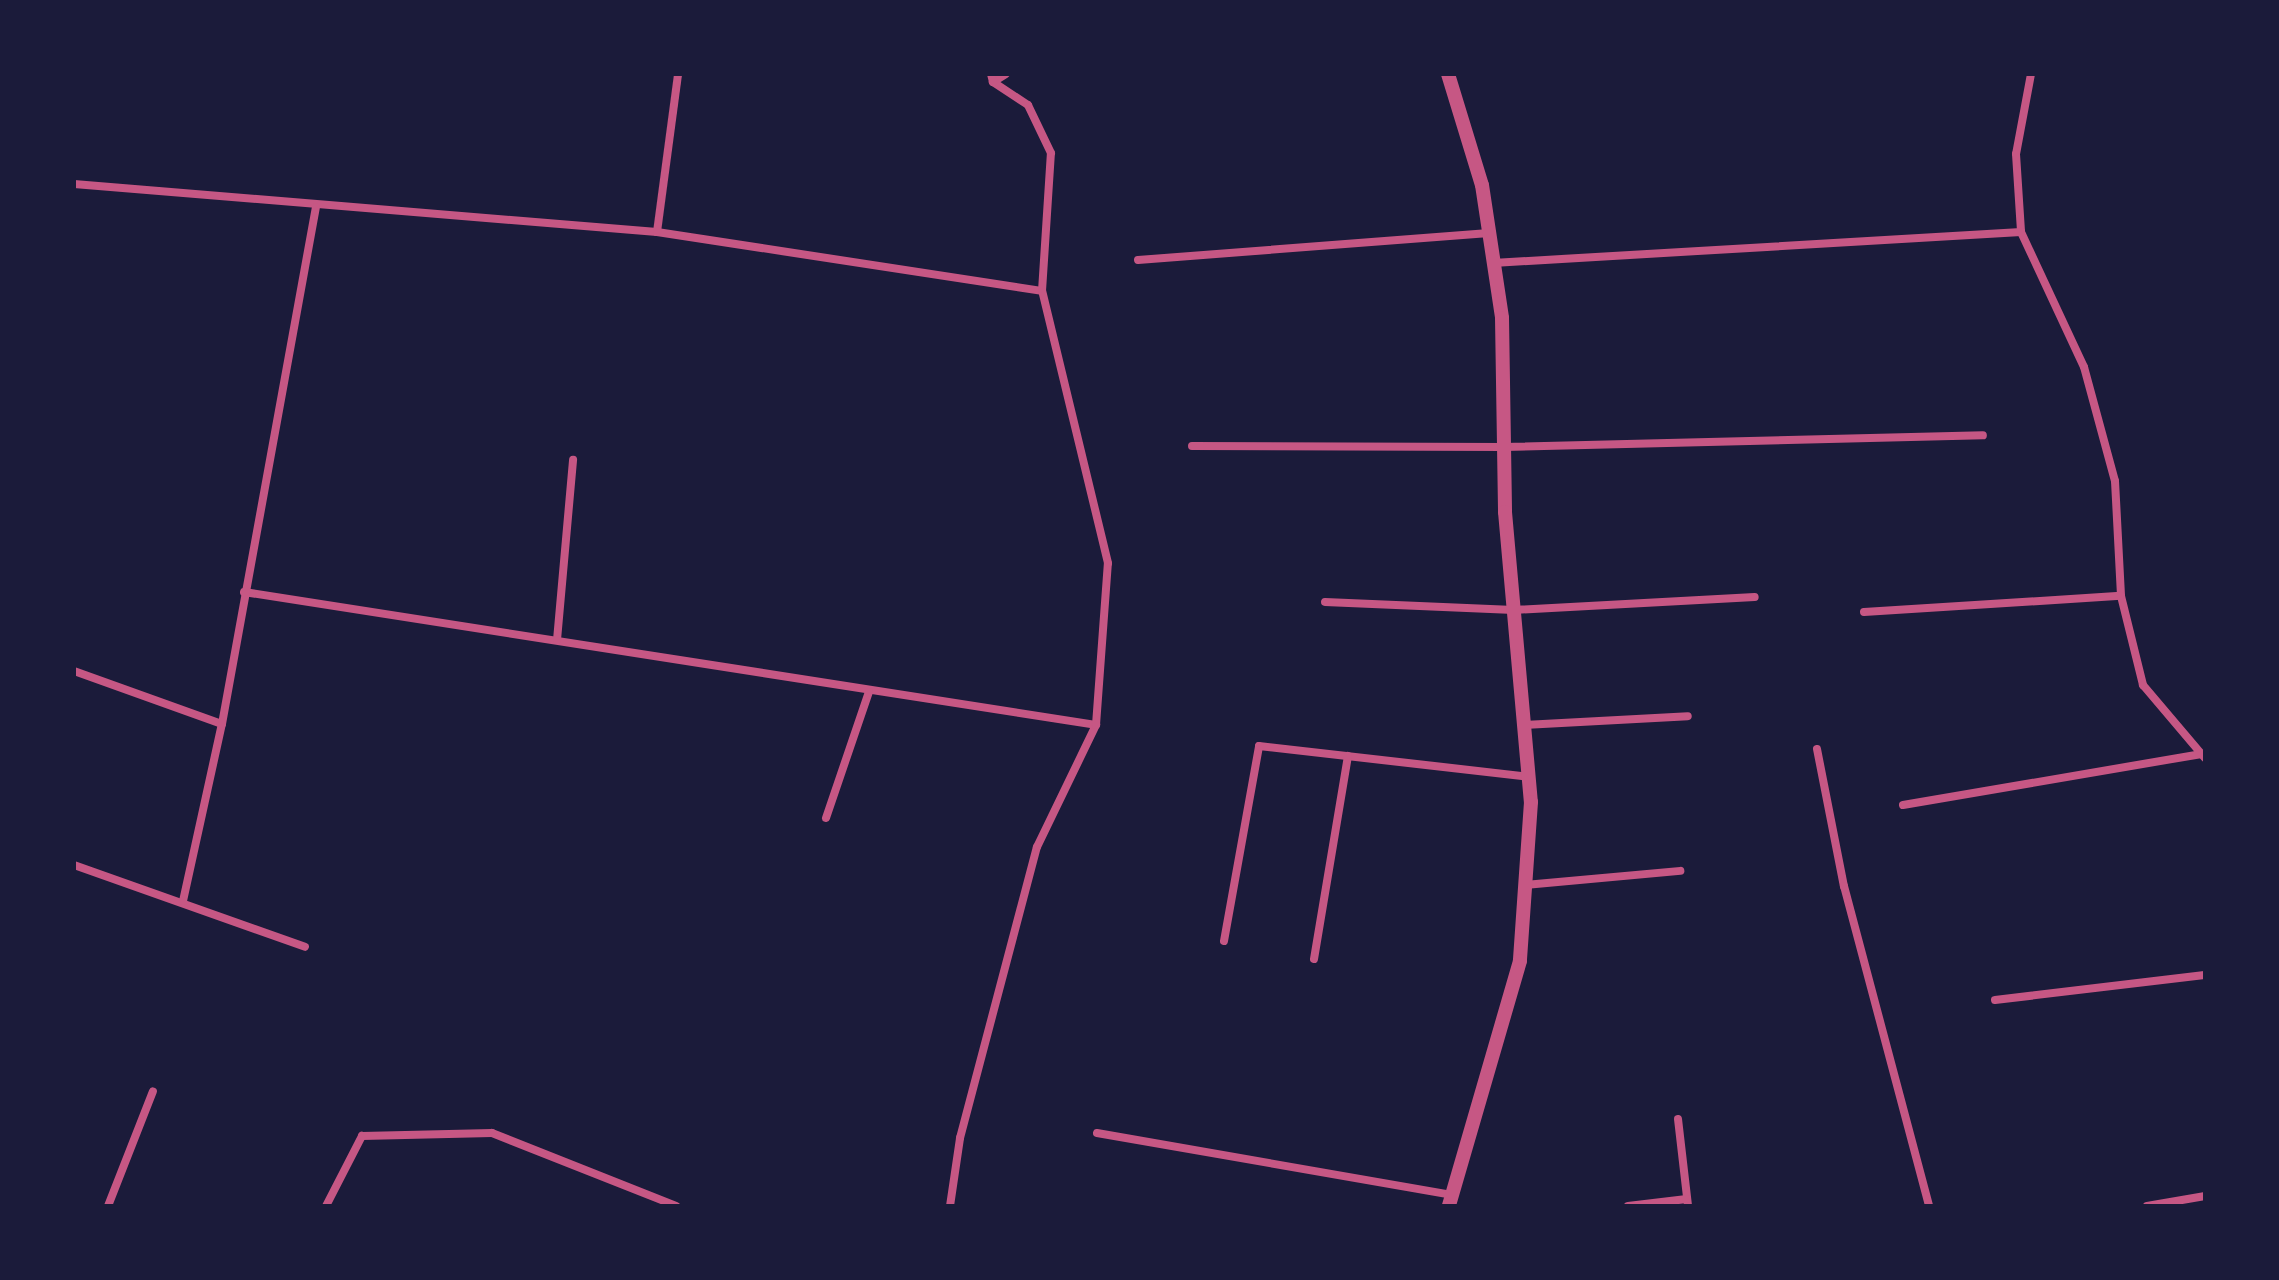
<!DOCTYPE html>
<html>
<head>
<meta charset="utf-8">
<style>
  body { margin:0 }
  #map { position:relative; width:2279px; height:1280px; overflow:hidden; background:#1b1b3a; font-family:"PT Sans Narrow",sans-serif }
  div>[style] { position:absolute }
  .minor>* { height:8px; margin:-4px; padding:0 4px; transform-origin:4px; border-radius:4px; background:#c65784 }
  .tertiary>* { height:14px; margin:-7px; padding:0 7px; transform-origin:7px; border-radius:7px; background:#c65784 }
  span { translate:-50% -50%; white-space:nowrap; text-align:center; line-height:1.15; -webkit-text-stroke:6px #1b1b3a; paint-order:stroke }
  .frame { position:absolute; inset:0; border:76px solid #1b1b3a; pointer-events:none }
</style>
</head>
<body>
<div id="map">
  <div class="minor">
    <div style="left:2031px;top:74px;width:81px;rotate:100.6deg"></div>
    <div style="left:2016px;top:154px;width:78px;rotate:86.3deg"></div>
    <div style="left:2021px;top:232px;width:149px;rotate:65deg"></div>
    <div style="left:2084px;top:367px;width:118px;rotate:74.8deg"></div>
    <div style="left:2115px;top:481px;width:115px;rotate:87deg"></div>
    <div style="left:2121px;top:596px;width:92px;rotate:76.1deg"></div>
    <div style="left:2143px;top:685px;width:96px;rotate:49.7deg"></div>
    <div style="left:993px;top:82px;width:15px;rotate:-32deg"></div>
    <div style="left:74px;top:184px;width:585px;rotate:4.71deg"></div>
    <div style="left:657px;top:232px;width:389px;rotate:8.7deg"></div>
    <div style="left:657px;top:232px;width:159px;rotate:-82.4deg"></div>
    <div style="left:1138px;top:260px;width:352px;rotate:-4.4deg"></div>
    <div style="left:1493px;top:263px;width:529px;rotate:-3.36deg"></div>
    <div style="left:1192px;top:446px;width:312px;rotate:0.2deg"></div>
    <div style="left:1504px;top:447px;width:479px;rotate:-1.4deg"></div>
    <div style="left:244px;top:592px;width:862px;rotate:8.87deg"></div>
    <div style="left:1325px;top:602px;width:189px;rotate:2.4deg"></div>
    <div style="left:1514px;top:610px;width:241px;rotate:-3.1deg"></div>
    <div style="left:1864px;top:612px;width:257px;rotate:-3.6deg"></div>
    <div style="left:557px;top:640px;width:181px;rotate:-84.9deg"></div>
    <div style="left:74px;top:671px;width:157px;rotate:19.7deg"></div>
    <div style="left:1524px;top:725px;width:164px;rotate:-3.1deg"></div>
    <div style="left:1817px;top:749px;width:140px;rotate:78.9deg"></div>
    <div style="left:1844px;top:886px;width:331px;rotate:75.1deg"></div>
    <div style="left:1903px;top:805px;width:303px;rotate:-9.7deg"></div>
    <div style="left:826px;top:818px;width:133px;rotate:-71.2deg"></div>
    <div style="left:74px;top:865px;width:245px;rotate:19.5deg"></div>
    <div style="left:1525px;top:885px;width:156px;rotate:-5.2deg"></div>
    <div style="left:183px;top:901px;width:181px;rotate:-77.6deg"></div>
    <div style="left:222px;top:724px;width:525px;rotate:-79.7deg"></div>
    <div style="left:1224px;top:941px;width:198px;rotate:-79.8deg"></div>
    <div style="left:1259px;top:746px;width:272px;rotate:6.5deg"></div>
    <div style="left:1314px;top:959px;width:206px;rotate:-80.5deg"></div>
    <div style="left:1995px;top:1000px;width:211px;rotate:-6.8deg"></div>
    <div style="left:1678px;top:1119px;width:88px;rotate:83.4deg"></div>
    <div style="left:1097px;top:1133px;width:360px;rotate:9.9deg"></div>
    <div style="left:108px;top:1206px;width:123px;rotate:-68.6deg"></div>
    <div style="left:326px;top:1206px;width:79px;rotate:-62.8deg"></div>
    <div style="left:362px;top:1136px;width:130px;rotate:-1.3deg"></div>
    <div style="left:492px;top:1133px;width:198px;rotate:21.6deg"></div>
    <div style="left:950px;top:1206px;width:69px;rotate:-81.6deg"></div>
    <div style="left:960px;top:1138px;width:301px;rotate:-75.2deg"></div>
    <div style="left:1037px;top:847px;width:136px;rotate:-64.2deg"></div>
    <div style="left:1096px;top:725px;width:162px;rotate:-85.8deg"></div>
    <div style="left:1108px;top:563px;width:280px;rotate:-103.6deg"></div>
    <div style="left:1042px;top:291px;width:138px;rotate:-86.3deg"></div>
    <div style="left:1051px;top:153px;width:53px;rotate:-115.6deg"></div>
    <div style="left:1028px;top:105px;width:42px;rotate:-146.7deg"></div>
    <div style="left:993px;top:82px;width:8px;rotate:-104deg"></div>
    <div style="left:1628px;top:1206px;width:59px;rotate:-6.8deg"></div>
    <div style="left:2147px;top:1206px;width:59px;rotate:-9.8deg"></div>
  </div>
  <div class="tertiary">
    <div style="left:1448px;top:74px;width:116px;rotate:73deg"></div>
    <div style="left:1482px;top:185px;width:134px;rotate:81.4deg"></div>
    <div style="left:1502px;top:318px;width:194px;rotate:89.1deg"></div>
    <div style="left:1505px;top:512px;width:291px;rotate:84.9deg"></div>
    <div style="left:1531px;top:802px;width:159px;rotate:94deg"></div>
    <div style="left:1520px;top:961px;width:255px;rotate:106.2deg"></div>
  </div>
  <div class="frame"></div>
</div>
</body>
</html>
